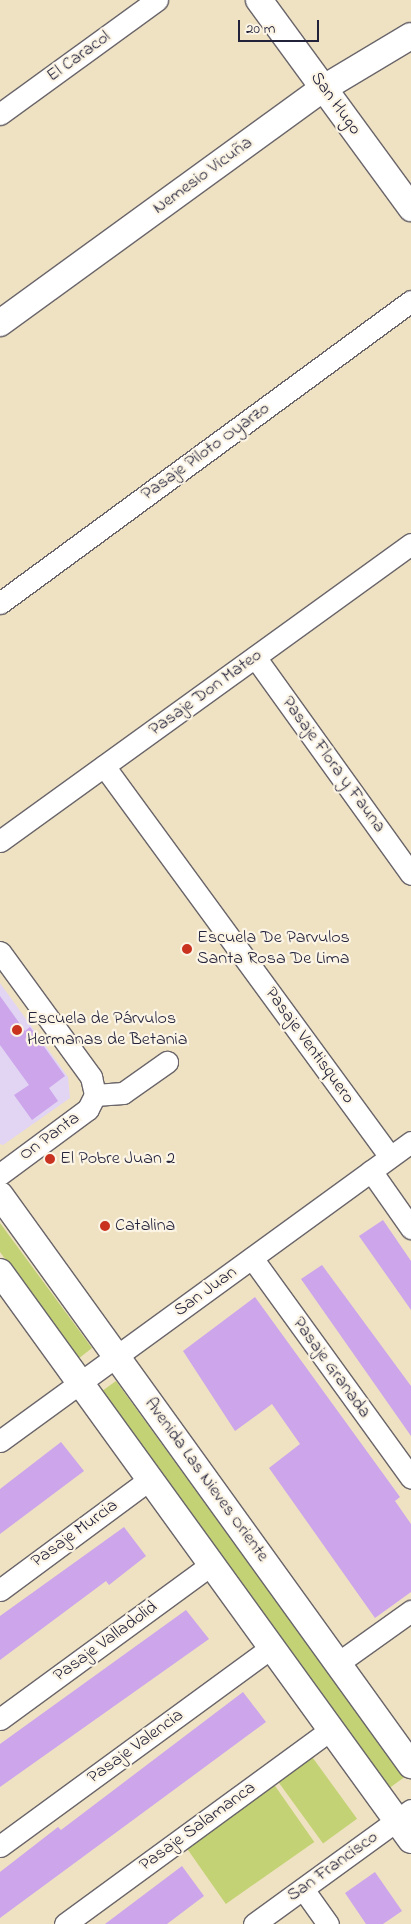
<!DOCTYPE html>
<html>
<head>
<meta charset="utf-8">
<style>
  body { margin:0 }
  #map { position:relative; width:411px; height:1924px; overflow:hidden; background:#efe2c2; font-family:"Indie Flower",sans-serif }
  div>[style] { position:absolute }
  .built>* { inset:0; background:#e2d4f3 }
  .green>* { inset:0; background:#c3d274; transform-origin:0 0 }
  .building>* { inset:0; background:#cca5eb }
  .roads { filter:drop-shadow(1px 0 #6a656a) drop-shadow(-1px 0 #6a656a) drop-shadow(0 1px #6a656a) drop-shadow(0 -1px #6a656a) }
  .minor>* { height:21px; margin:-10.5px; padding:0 10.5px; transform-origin:10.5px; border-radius:10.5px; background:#fff }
  .tertiary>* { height:26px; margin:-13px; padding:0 13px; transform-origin:13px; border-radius:13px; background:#fff }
  .dots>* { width:14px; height:14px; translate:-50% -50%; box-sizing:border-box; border:2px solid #fcf5e5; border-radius:50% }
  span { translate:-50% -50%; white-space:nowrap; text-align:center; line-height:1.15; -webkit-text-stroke:4.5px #fcf5e5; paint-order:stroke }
  .street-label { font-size:18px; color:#22223b }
  .poi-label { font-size:18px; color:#22223b }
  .left { translate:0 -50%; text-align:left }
  .scale { position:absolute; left:238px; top:20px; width:81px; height:22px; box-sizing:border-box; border:2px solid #22223b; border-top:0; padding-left:6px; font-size:15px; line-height:18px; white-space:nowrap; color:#22223b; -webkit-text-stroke:4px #fcf5e5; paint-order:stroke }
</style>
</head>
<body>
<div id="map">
  <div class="built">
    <div style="clip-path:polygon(0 983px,68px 1077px,70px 1098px,3px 1145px,0 1144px)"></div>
  </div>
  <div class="green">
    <div style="clip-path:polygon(0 1223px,92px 1348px,78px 1359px,0 1252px)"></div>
    <div style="left:116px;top:1381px;width:490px;height:18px;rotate:54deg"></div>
    <div style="left:310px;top:1754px;width:80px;height:42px;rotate:54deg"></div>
    <div style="left:273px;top:1783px;width:72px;height:108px;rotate:55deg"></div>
  </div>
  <div class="building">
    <div style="clip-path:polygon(0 996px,25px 1031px,30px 1027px,65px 1076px,49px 1088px,58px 1101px,32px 1120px,14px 1095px,29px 1085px,0 1045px)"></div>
    <div style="clip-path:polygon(383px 1220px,411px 1261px,411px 1310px,359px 1236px)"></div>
    <div style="clip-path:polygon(322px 1265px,411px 1386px,411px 1436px,301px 1279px)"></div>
    <div style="clip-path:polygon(255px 1297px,400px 1497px,395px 1501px,411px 1524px,411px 1592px,375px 1618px,269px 1468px,300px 1444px,272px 1404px,235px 1431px,183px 1351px)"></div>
    <div style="clip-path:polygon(61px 1442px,84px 1471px,0 1534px,0 1489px)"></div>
    <div style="clip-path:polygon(124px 1527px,146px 1556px,109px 1585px,106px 1581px,0 1660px,0 1616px)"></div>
    <div style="clip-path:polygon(186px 1610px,209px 1639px,0 1787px,0 1744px)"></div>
    <div style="clip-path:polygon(243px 1692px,266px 1722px,0 1918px,0 1872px,58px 1827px,61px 1830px)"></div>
    <div style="clip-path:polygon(182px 1866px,204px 1896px,167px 1924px,105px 1924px)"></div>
    <div style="clip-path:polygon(375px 1872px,402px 1911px,383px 1924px,366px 1924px,345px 1893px)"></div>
  </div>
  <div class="roads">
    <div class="minor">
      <div style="left:0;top:114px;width:194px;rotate:-36deg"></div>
      <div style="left:0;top:603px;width:510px;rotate:-36.31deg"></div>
      <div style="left:255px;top:657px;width:267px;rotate:54.3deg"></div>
      <div style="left:104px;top:766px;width:484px;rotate:53.8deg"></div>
      <div style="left:0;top:841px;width:507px;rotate:-35.85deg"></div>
      <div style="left:0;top:952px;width:155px;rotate:53.9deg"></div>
      <div style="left:91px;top:1077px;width:18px;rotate:77deg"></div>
      <div style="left:95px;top:1095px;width:16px;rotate:117deg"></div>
      <div style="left:88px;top:1109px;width:109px;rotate:143.5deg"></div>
      <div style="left:95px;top:1095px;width:28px;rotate:-4deg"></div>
      <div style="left:123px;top:1093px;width:54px;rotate:-35.2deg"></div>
      <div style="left:371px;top:1171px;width:70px;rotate:54.9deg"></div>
      <div style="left:252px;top:1258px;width:271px;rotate:54.1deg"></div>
      <div style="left:0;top:1441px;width:508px;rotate:-36.04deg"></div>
      <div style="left:0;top:1590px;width:187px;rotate:-36.5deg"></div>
      <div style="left:338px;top:1663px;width:90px;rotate:-35.5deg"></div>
      <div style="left:0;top:1719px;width:263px;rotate:-36.2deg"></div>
      <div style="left:0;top:1846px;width:337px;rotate:-36.2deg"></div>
      <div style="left:303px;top:1889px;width:43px;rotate:54.5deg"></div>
      <div style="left:65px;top:1924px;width:330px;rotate:-36.2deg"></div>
      <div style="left:254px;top:1924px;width:194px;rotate:-36deg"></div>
    </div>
    <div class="tertiary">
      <div style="left:259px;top:0;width:258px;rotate:53.8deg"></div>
      <div style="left:0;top:323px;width:400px;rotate:-36deg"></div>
      <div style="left:324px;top:88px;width:101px;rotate:-30.9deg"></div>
      <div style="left:0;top:1195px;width:703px;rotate:54.21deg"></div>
      <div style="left:0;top:1272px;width:701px;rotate:54.11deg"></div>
    </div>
  </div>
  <div class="dots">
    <div style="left:187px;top:949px;background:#c8321e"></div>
    <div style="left:17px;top:1030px;background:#c8321e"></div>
    <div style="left:50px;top:1159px;background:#c8321e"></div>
    <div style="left:105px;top:1226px;background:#c8321e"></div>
  </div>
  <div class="street-label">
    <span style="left:79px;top:57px;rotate:-36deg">El Caracol</span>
    <span style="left:335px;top:104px;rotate:54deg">San Hugo</span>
    <span style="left:203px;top:176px;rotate:-36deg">Nemesio Vicuña</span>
    <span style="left:206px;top:452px;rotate:-36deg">Pasaje Piloto Oyarzo</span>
    <span style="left:206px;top:693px;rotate:-36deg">Pasaje Don Mateo</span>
    <span style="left:333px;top:765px;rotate:54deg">Pasaje Flora y Fauna</span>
    <span style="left:309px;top:1046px;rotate:54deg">Pasaje Ventisquero</span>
    <span style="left:50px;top:1137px;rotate:-36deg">On Panta</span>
    <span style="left:206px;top:1292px;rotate:-36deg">San Juan</span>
    <span style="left:331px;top:1368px;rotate:54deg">Pasaje Granada</span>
    <span style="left:206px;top:1480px;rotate:54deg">Avenida Las Nieves Oriente</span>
    <span style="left:75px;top:1534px;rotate:-36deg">Pasaje Murcia</span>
    <span style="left:106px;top:1642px;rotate:-36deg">Pasaje Valladolid</span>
    <span style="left:136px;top:1747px;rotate:-36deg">Pasaje Valencia</span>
    <span style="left:198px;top:1827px;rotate:-36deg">Pasaje Salamanca</span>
    <span style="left:333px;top:1867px;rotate:-36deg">San Francisco</span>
  </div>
  <div class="poi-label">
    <span class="left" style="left:197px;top:949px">Escuela De Parvulos<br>Santa Rosa De Lima</span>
    <span class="left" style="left:27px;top:1030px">Escuela de Párvulos<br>Hermanas de Betania</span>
    <span class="left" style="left:60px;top:1159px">El Pobre Juan 2</span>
    <span class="left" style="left:115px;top:1226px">Catalina</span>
  </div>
  <div class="scale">20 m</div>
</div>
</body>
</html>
